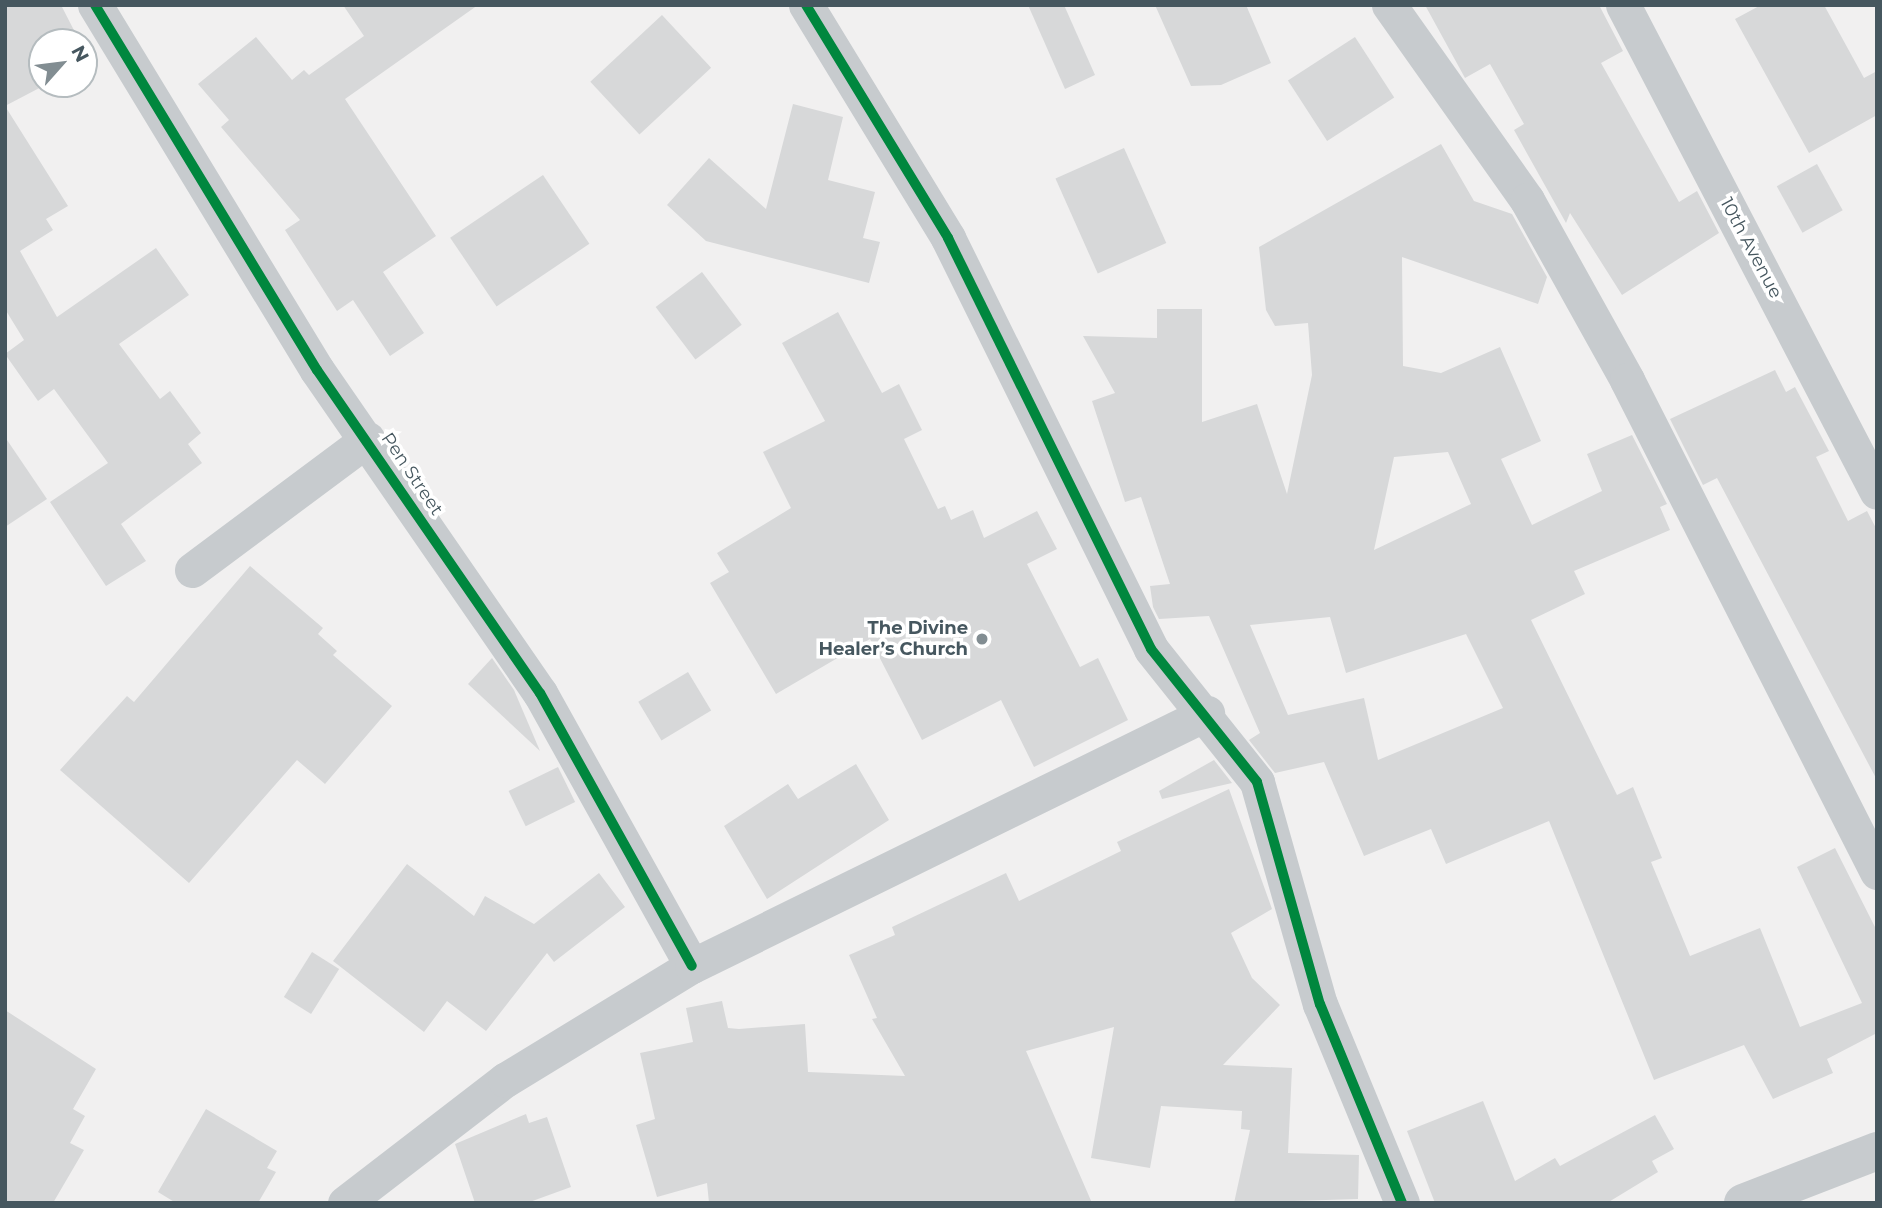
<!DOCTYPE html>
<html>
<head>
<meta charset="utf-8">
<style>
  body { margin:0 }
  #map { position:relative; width:1882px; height:1208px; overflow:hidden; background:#f1f0f0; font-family:Montserrat,sans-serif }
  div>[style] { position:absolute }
  .building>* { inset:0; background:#d7d8d9; transform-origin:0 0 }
  .minor>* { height:35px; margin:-17.5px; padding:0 17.5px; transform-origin:17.5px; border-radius:17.5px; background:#c7cbce }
  .tertiary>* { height:38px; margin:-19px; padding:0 19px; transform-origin:19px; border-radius:19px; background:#c7cbce }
  .cycleway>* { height:10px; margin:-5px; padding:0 5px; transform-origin:5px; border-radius:5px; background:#00873e }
  .dots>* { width:19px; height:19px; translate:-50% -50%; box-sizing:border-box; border:4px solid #fff; border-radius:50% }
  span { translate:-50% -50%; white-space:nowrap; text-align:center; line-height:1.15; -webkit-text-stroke:7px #fff; paint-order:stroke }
  .street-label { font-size:18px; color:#46575f }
  .poi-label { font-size:18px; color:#46575f; font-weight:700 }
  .right { translate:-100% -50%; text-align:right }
  .frame { position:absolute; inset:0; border:7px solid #46575f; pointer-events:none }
  .north { position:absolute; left:28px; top:28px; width:70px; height:70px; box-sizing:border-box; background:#fff; border:2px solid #b5bcbf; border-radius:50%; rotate:62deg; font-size:19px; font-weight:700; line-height:28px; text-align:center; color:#46575f }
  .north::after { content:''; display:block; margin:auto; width:24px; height:32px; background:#828d92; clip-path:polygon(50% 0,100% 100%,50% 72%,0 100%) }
</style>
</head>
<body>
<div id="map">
  <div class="building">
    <div style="clip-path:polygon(5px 5px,61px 5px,80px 42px,42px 42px,47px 84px,5px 106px,68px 206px,46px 219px,53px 230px,20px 251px,57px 317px,156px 248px,189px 295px,119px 344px,160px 399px,170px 391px,201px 433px,188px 444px,202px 463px,121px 524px,146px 561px,106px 586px,50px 502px,108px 463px,54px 389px,38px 401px,5px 354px,24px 340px,5px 309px)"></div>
    <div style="clip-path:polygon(343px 5px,478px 5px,345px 99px,436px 236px,383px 272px,424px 333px,390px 356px,353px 300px,337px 311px,285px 230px,300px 220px,221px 127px,229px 120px,198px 84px,256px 37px,292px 80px,304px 70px,309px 75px,364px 36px)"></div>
    <div style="clip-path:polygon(1028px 5px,1064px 5px,1095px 75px,1065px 89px)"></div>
    <div style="clip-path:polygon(1155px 5px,1246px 5px,1271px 63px,1221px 85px,1191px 86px)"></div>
    <div style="clip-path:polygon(1425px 5px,1599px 5px,1623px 51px,1601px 63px,1679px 202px,1697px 191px,1719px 233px,1622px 295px,1570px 213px,1566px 223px,1514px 130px,1524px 124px,1490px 64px,1465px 78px)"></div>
    <div style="clip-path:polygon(1761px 5px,1824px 5px,1864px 78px,1877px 71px,1877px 115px,1809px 153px,1735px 19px)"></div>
    <div style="left:662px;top:15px;width:72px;height:98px;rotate:47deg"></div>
    <div style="left:1355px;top:37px;width:72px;height:80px;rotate:57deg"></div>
    <div style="clip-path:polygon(793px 104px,843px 117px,828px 180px,875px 192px,863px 238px,880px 242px,869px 283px,706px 241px,667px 205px,709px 158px,766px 209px)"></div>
    <div style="clip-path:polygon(evenodd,1441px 144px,1474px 201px,1512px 214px,1547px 277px,1538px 304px,1402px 257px,1403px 366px,1441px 373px,1500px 347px,1541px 441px,1501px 459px,1532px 525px,1602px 491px,1587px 454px,1632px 435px,1667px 504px,1660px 507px,1670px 530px,1574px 571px,1585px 594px,1531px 620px,1617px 795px,1633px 787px,1662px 858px,1651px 862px,1690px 956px,1760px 928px,1800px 1027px,1862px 1003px,1797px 867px,1835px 848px,1877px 931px,1877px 1033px,1827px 1059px,1833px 1073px,1773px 1099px,1744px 1045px,1654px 1080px,1549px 821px,1446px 864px,1431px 829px,1364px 856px,1324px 762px,1275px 773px,1249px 740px,1260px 733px,1209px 616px,1159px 619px,1153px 607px,1150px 586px,1170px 584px,1141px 497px,1125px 502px,1092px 401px,1115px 393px,1083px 336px,1157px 338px,1157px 309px,1202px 309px,1202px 422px,1257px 404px,1287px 494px,1312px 375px,1308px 323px,1275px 326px,1266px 310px,1259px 247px,1441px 144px,1448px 452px,1471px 504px,1374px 550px,1394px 457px,1448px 452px,1441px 144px,1330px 617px,1346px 673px,1466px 634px,1503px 708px,1378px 760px,1364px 698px,1288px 715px,1250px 625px,1330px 617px)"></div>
    <div style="left:1124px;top:148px;width:104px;height:75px;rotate:66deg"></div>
    <div style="left:1817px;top:164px;width:53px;height:46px;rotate:61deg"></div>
    <div style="left:543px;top:175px;width:83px;height:112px;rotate:56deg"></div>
    <div style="left:702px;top:272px;width:66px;height:58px;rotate:53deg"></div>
    <div style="clip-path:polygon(838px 312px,882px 393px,899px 384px,922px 430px,904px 439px,938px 509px,945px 506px,951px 520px,973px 510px,984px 538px,1037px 511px,1057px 549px,1027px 564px,1080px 667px,1098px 658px,1128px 720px,1034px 767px,1001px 700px,922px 740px,870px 639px,776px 694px,710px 583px,729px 572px,717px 553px,791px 508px,763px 452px,825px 421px,782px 343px)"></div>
    <div style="clip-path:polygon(1775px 370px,1786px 392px,1795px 387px,1829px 451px,1816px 457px,1848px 521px,1867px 511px,1877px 530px,1877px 780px,1717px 478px,1703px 485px,1670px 419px)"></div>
    <div style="clip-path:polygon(5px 437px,47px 499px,5px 527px)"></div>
    <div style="clip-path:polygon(250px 566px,323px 628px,318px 634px,337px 651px,333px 655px,392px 706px,325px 784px,297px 760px,189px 883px,60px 770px,127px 696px,134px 702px)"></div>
    <div style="clip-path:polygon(492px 658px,514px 690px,540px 751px,468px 684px)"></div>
    <div style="left:688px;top:672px;width:45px;height:58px;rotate:59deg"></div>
    <div style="clip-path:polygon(1214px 760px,1232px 783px,1162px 799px,1159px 791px)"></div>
    <div style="clip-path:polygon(856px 764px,889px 820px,767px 899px,724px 826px,788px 784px,798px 799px)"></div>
    <div style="left:558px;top:767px;width:39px;height:55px;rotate:64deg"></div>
    <div style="clip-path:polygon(1229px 789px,1272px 909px,1231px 933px,1252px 978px,1280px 1005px,1223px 1065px,1292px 1068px,1288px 1153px,1359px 1155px,1358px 1199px,1234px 1203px,1250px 1130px,1241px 1129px,1242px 1111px,1161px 1106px,1150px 1168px,1091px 1158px,1114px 1027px,1026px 1051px,1092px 1203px,709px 1203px,707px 1183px,657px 1197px,636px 1125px,655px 1119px,640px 1053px,693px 1042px,686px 1008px,722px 1001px,728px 1028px,739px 1029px,805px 1024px,808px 1072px,905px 1076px,872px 1019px,877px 1018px,849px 955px,895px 935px,892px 927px,1006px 873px,1019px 901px,1121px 851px,1117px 842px)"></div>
    <div style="clip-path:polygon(407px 864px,474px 916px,485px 896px,534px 924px,599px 873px,625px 907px,554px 962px,547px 953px,486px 1031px,447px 1001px,424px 1032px,333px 961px)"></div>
    <div style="left:312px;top:952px;width:32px;height:53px;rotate:32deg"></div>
    <div style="clip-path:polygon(5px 1010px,96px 1069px,73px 1109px,85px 1116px,70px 1143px,84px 1150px,53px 1203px,5px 1203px)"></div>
    <div style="clip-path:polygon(1483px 1101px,1515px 1181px,1555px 1158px,1560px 1166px,1655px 1115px,1674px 1149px,1652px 1161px,1658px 1172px,1607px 1203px,1435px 1203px,1407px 1131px)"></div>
    <div style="clip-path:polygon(206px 1109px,277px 1151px,267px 1168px,276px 1172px,258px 1203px,176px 1203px,158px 1192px)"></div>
    <div style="clip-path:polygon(526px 1114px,529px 1123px,547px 1117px,571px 1187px,527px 1203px,475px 1203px,455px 1144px)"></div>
  </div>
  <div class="minor">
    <div style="left:95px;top:5px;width:427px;rotate:58.7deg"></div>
    <div style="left:317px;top:370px;width:393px;rotate:55.4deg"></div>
    <div style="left:540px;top:693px;width:312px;rotate:60.9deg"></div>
    <div style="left:806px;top:5px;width:273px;rotate:58.6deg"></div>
    <div style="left:948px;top:238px;width:458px;rotate:63.7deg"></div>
    <div style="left:1151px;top:649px;width:170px;rotate:51.4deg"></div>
    <div style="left:1257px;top:782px;width:231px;rotate:74.2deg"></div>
    <div style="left:1320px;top:1004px;width:215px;rotate:67.6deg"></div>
    <div style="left:1389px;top:5px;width:239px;rotate:54.7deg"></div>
    <div style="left:1527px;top:200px;width:206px;rotate:60.9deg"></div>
    <div style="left:1627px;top:380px;width:552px;rotate:63.06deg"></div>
    <div style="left:1623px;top:5px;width:549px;rotate:62.46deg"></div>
    <div style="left:192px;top:570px;width:219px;rotate:-36.7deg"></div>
    <div style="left:345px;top:1203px;width:202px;rotate:-37.6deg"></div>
    <div style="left:505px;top:1080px;width:219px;rotate:-31.4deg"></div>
    <div style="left:692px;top:966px;width:574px;rotate:-26.16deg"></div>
  </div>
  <div class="tertiary">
    <div style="left:1743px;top:1203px;width:144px;rotate:-21.2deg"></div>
  </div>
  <div class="cycleway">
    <div style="left:95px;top:5px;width:427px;rotate:58.7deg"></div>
    <div style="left:317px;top:370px;width:393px;rotate:55.4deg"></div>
    <div style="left:540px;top:693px;width:312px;rotate:60.9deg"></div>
    <div style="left:806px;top:5px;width:273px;rotate:58.6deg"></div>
    <div style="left:948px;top:238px;width:458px;rotate:63.7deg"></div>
    <div style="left:1151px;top:649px;width:170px;rotate:51.4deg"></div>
    <div style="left:1257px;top:782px;width:231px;rotate:74.2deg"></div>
    <div style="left:1320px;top:1004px;width:215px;rotate:67.6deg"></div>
  </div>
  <div class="dots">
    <div style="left:982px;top:639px;background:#828d92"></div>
  </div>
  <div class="street-label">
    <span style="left:1751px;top:248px;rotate:62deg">10th Avenue</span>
    <span style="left:412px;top:474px;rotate:56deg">Pen Street</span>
  </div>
  <div class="poi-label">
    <span class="right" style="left:968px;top:639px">The Divine<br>Healer’s Church</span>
  </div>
  <div class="frame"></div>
  <div class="north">N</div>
</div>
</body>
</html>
